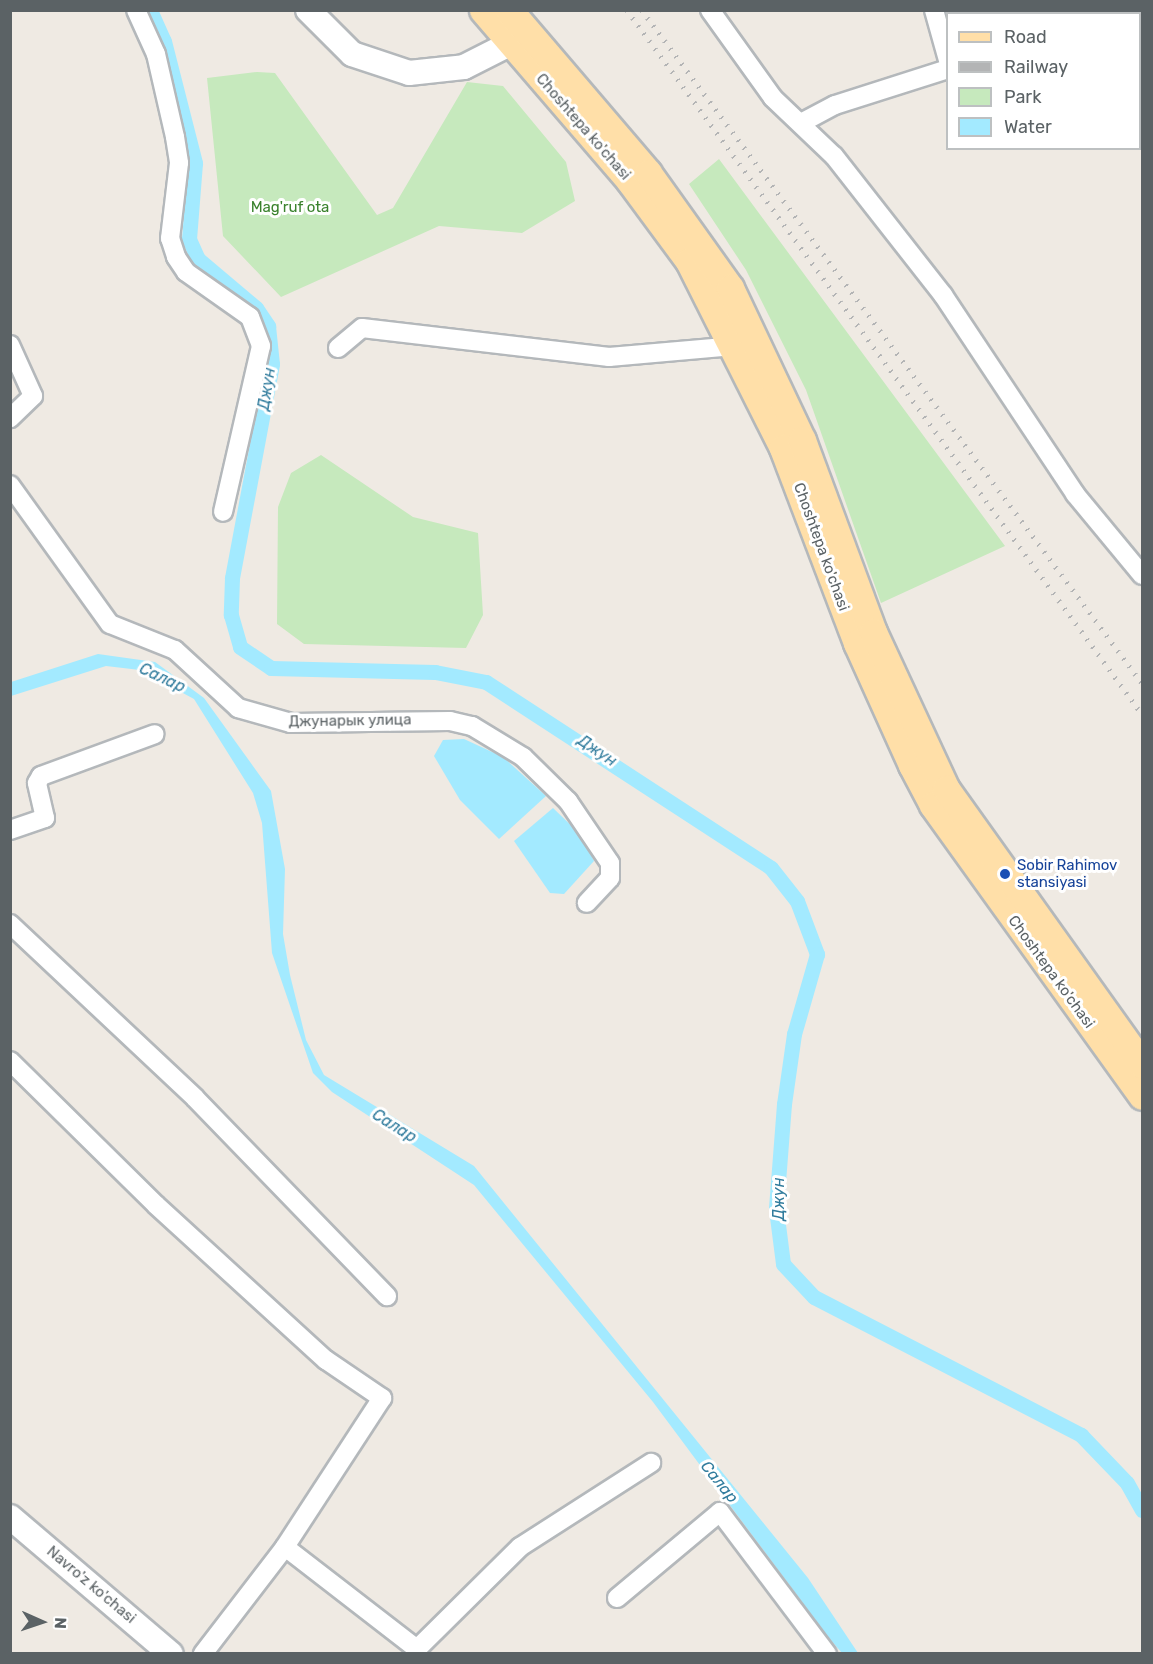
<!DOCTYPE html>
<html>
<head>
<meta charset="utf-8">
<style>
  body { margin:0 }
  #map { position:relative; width:1153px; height:1664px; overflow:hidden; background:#efeae3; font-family:Rubik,sans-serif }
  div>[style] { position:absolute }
  .green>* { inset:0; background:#c6e9bd }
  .water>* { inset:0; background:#a3eaff }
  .canal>* { height:15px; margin:-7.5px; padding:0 7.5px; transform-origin:7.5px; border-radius:7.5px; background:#a3eaff }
  .roads { filter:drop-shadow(2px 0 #b4b8bb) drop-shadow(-2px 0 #b4b8bb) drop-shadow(0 2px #b4b8bb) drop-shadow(0 -2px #b4b8bb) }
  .street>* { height:18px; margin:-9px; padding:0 9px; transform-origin:9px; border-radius:9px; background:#fff }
  .secondary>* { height:24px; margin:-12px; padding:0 12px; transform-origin:12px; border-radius:12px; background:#fff }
  .primary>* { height:27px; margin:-13.5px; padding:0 13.5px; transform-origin:13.5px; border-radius:13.5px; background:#ffdfa8 }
  .rail>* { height:4.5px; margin-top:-2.25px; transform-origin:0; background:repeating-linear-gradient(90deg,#b3b4b5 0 1.5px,transparent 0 9.5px) }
  .dots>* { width:16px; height:16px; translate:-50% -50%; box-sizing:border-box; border:3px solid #fff; border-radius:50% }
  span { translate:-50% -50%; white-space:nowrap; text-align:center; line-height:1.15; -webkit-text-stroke:6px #fff; paint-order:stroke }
  .street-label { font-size:15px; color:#5b6265 }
  .park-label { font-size:15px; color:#3a822d }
  .transit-label { font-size:15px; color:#164399 }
  .left { translate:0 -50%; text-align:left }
  .water-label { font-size:16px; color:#317c9d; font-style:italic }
  .frame { position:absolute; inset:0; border:12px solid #5b6265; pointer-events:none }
  .legend { position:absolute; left:946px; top:12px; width:195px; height:138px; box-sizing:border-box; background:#fff; border:2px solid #bdc0c1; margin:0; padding:8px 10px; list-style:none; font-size:18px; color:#5b6265 }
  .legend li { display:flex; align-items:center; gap:12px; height:30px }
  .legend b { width:30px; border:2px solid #bdc0c1 }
  .north { position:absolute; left:12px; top:1592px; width:60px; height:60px; -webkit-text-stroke:4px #fff; paint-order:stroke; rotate:93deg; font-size:16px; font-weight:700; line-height:24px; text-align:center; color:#5b6265 }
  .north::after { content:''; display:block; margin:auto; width:21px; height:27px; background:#5b6265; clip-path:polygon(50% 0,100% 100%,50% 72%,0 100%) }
</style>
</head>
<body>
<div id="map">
  <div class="green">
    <div style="clip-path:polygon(257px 72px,275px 73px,377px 215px,393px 208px,467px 82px,503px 86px,566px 162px,575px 201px,522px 233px,439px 226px,281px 297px,223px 236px,207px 78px)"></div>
    <div style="clip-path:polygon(719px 159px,1005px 546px,881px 603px,806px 390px,746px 270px,689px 184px)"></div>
    <div style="clip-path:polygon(321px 455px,413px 517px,478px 533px,483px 615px,466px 648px,304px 644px,277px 624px,278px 507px,291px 473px)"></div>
  </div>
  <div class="water">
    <div style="clip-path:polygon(98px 654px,155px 662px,204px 698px,271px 791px,285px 869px,283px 934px,290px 975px,306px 1040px,324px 1075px,474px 1166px,808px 1578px,858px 1653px,842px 1653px,828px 1637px,653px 1402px,474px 1185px,332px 1092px,313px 1073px,272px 953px,262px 823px,253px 793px,194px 699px,140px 670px,106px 666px,11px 696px,11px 682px)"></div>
    <div style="clip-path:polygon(464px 739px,503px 757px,546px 796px,499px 839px,460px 800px,434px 756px,443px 740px)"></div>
    <div style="clip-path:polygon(553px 808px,580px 834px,594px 861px,564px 894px,550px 893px,514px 841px)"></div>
  </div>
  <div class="canal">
    <div style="left:150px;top:10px;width:34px;rotate:66deg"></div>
    <div style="left:164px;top:41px;width:126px;rotate:75.7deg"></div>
    <div style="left:195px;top:163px;width:76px;rotate:94.5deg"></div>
    <div style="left:189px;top:239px;width:22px;rotate:66deg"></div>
    <div style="left:198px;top:259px;width:76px;rotate:40.2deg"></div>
    <div style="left:256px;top:308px;width:22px;rotate:56deg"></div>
    <div style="left:268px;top:326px;width:38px;rotate:84deg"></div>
    <div style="left:272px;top:364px;width:218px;rotate:100.6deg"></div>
    <div style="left:232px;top:578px;width:37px;rotate:92deg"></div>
    <div style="left:231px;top:615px;width:33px;rotate:74deg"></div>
    <div style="left:240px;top:647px;width:37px;rotate:34deg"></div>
    <div style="left:271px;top:668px;width:164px;rotate:1.4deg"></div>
    <div style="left:435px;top:672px;width:52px;rotate:11.1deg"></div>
    <div style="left:486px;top:682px;width:340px;rotate:33.1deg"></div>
    <div style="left:771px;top:868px;width:42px;rotate:51.8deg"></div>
    <div style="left:797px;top:901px;width:57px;rotate:69.3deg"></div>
    <div style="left:817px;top:954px;width:83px;rotate:106deg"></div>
    <div style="left:794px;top:1034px;width:71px;rotate:98.1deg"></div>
    <div style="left:784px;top:1104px;width:105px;rotate:94.4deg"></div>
    <div style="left:776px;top:1209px;width:55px;rotate:82.7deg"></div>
    <div style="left:783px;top:1264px;width:45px;rotate:46.8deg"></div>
    <div style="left:814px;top:1297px;width:301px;rotate:27.3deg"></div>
    <div style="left:1081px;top:1435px;width:66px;rotate:46.2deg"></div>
    <div style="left:1127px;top:1483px;width:31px;rotate:61deg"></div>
  </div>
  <div class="roads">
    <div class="street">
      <div style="left:136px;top:10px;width:48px;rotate:65.6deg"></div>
      <div style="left:156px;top:54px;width:85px;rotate:77.1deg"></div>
      <div style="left:175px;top:137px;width:26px;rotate:81deg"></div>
      <div style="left:179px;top:163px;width:76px;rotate:96.8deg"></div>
      <div style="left:170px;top:238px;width:20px;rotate:72deg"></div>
      <div style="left:176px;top:257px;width:18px;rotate:56deg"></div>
      <div style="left:186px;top:272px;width:78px;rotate:35.1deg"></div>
      <div style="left:250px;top:317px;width:31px;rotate:69deg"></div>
      <div style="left:261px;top:346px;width:170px;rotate:102.9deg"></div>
      <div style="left:710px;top:10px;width:108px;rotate:54.4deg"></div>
      <div style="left:773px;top:98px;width:84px;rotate:43.6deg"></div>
      <div style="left:834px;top:156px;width:177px;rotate:51.9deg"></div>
      <div style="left:943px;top:295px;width:239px;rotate:56.4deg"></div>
      <div style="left:1075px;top:494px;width:105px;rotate:50.4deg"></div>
      <div style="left:934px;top:10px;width:52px;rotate:74.4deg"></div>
      <div style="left:1140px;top:39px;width:2px"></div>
      <div style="left:801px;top:123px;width:38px;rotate:-28deg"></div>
      <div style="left:835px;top:105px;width:119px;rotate:-17.7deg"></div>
      <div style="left:10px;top:345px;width:56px;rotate:65.7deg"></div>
      <div style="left:33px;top:396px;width:32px;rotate:136deg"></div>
      <div style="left:338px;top:348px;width:31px;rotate:-40deg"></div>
      <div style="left:362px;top:328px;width:249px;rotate:6.7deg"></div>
      <div style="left:609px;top:357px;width:125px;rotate:-5deg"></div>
      <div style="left:10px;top:485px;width:171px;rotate:54.3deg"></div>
      <div style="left:110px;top:624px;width:70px;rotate:21.8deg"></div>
      <div style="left:175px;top:650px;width:86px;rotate:42.6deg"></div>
      <div style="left:238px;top:708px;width:55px;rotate:15.8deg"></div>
      <div style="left:291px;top:723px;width:159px;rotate:-0.7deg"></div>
      <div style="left:450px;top:721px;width:23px;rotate:13deg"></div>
      <div style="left:472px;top:726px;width:60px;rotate:31.3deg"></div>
      <div style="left:523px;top:757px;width:63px;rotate:44.4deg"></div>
      <div style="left:568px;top:801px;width:75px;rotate:55.9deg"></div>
      <div style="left:610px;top:863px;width:15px;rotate:90deg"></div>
      <div style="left:610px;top:878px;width:34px;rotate:133deg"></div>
      <div style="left:10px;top:830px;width:37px;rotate:-19deg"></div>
      <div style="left:45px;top:818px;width:36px;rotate:-103deg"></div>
      <div style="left:37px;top:783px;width:8px;rotate:-60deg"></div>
      <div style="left:41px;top:776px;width:121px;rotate:-20.2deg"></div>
      <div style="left:10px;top:924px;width:254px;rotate:43.2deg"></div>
      <div style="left:195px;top:1098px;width:276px;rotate:45.9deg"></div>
      <div style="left:10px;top:1061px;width:205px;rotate:44.6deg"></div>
      <div style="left:156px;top:1205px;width:230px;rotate:42.4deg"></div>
      <div style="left:326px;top:1360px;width:68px;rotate:34.2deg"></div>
      <div style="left:382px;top:1398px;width:178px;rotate:123.1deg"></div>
      <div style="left:285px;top:1547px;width:135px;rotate:127.5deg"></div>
      <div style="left:285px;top:1547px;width:167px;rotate:37.7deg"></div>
      <div style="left:417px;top:1649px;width:145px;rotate:-44.7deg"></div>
      <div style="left:520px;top:1547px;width:156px;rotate:-32.7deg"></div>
      <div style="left:617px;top:1598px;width:134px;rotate:-39.9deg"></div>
      <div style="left:720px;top:1512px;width:178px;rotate:53deg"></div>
    </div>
    <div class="secondary">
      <div style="left:308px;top:10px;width:62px;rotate:45deg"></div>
      <div style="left:352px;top:54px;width:60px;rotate:18.4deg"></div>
      <div style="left:409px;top:73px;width:55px;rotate:-6.2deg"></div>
      <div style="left:464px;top:67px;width:73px;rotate:-26.9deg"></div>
      <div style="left:10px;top:1517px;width:211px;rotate:40.4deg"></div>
    </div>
    <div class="primary">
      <div style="left:483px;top:10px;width:225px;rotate:49.3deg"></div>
      <div style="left:630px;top:181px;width:99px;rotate:53.6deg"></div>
      <div style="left:689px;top:261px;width:209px;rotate:63.3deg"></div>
      <div style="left:783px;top:448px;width:209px;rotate:69.2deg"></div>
      <div style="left:857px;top:643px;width:134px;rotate:65.7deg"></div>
      <div style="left:912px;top:765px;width:45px;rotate:62.3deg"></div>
      <div style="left:933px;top:805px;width:358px;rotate:54.3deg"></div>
      <div style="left:509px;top:10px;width:214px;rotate:49.5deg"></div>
      <div style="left:648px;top:173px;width:141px;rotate:54.5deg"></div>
      <div style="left:730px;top:288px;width:168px;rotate:64.7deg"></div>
      <div style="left:802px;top:440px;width:205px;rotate:69.7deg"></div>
      <div style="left:873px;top:632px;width:173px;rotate:65.1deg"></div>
      <div style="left:946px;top:789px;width:338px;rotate:54.5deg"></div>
    </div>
  </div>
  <div class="rail">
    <div style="left:627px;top:10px;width:872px;rotate:53.81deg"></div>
    <div style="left:642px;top:10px;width:838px;rotate:53.39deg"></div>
  </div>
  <div class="dots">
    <div style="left:1005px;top:874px;background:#1a4fb4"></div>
  </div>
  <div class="street-label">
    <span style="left:583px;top:127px;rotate:49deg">Choshtepa ko'chasi</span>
    <span style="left:821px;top:547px;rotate:70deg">Choshtepa ko'chasi</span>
    <span style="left:350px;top:721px;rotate:-1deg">Джунарык улица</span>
    <span style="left:1051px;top:972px;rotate:54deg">Choshtepa ko'chasi</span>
    <span style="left:91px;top:1585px;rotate:40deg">Navro'z ko'chasi</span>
  </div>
  <div class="park-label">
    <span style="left:290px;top:208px">Mag'ruf ota</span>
  </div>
  <div class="transit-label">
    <span class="left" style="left:1017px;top:874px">Sobir Rahimov<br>stansiyasi</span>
  </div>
  <div class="water-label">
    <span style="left:267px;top:389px;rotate:-81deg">Джун</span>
    <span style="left:162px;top:678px;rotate:25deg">Салар</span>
    <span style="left:597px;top:751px;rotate:34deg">Джун</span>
    <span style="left:394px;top:1126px;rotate:32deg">Салар</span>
    <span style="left:779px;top:1199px;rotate:-90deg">Джун</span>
    <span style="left:719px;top:1482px;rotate:51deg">Салар</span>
  </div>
  <div class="frame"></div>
  <ul class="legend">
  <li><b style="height:8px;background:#ffdfa8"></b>Road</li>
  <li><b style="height:8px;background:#b3b4b5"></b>Railway</li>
  <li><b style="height:16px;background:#c6e9bd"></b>Park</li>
  <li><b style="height:16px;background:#a3eaff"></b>Water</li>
  </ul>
  <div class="north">N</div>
</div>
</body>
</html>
